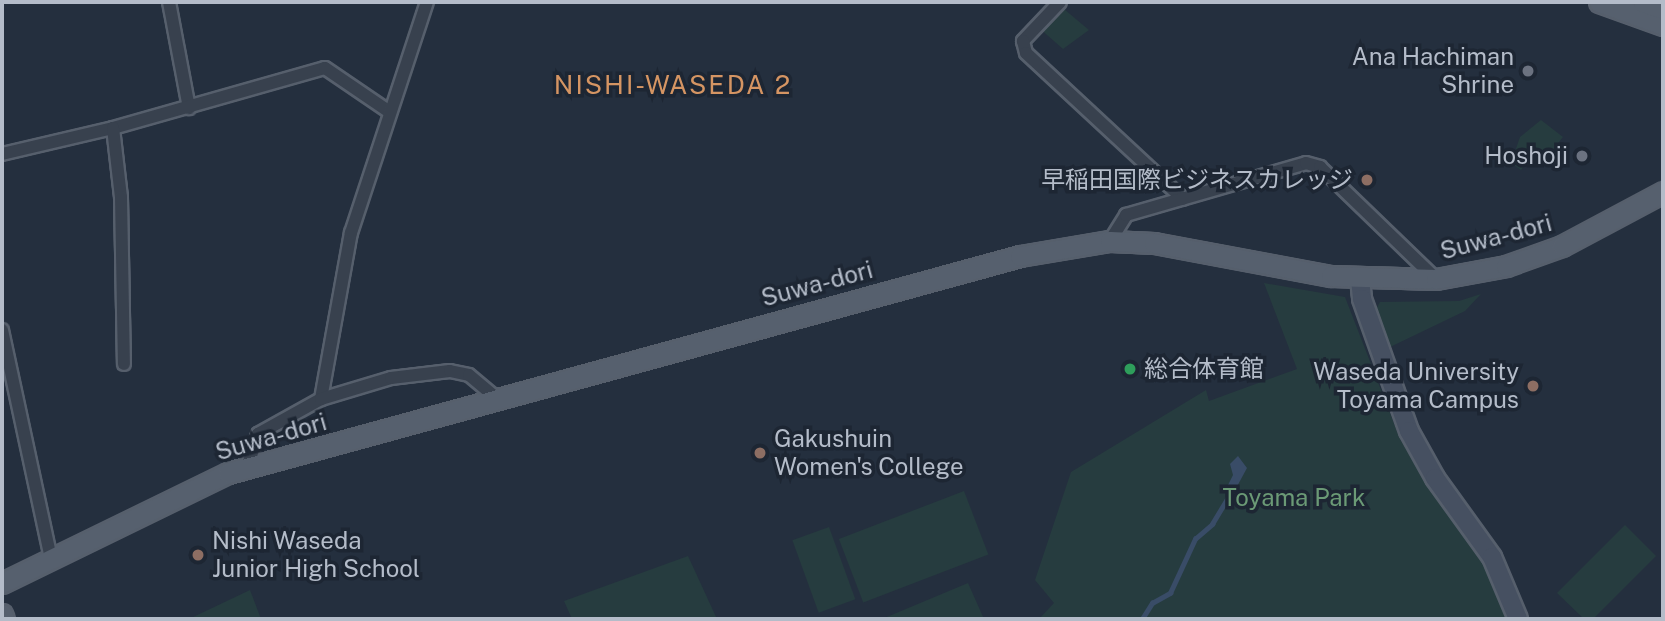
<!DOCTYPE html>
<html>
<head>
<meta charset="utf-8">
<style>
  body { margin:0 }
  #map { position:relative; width:1665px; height:621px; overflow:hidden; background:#242f3e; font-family:"Public Sans","Noto Sans JP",sans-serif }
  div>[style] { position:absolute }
  .green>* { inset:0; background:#263c3f; transform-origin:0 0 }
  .water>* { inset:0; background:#394c67 }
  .stream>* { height:4.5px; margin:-2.25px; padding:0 2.25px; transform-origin:2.25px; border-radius:2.25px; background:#394c67 }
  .roads { filter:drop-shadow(2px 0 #565f6c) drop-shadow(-2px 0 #565f6c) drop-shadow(0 2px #565f6c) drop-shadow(0 -2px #565f6c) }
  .street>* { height:12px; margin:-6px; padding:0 6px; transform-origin:6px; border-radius:6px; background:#38414e }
  .secondary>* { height:18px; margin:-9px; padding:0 9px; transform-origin:9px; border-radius:9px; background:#465061 }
  .primary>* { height:19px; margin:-9.5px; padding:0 9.5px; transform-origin:9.5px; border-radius:9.5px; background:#56606e }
  .dots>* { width:19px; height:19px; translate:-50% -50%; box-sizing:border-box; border:4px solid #1d2633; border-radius:50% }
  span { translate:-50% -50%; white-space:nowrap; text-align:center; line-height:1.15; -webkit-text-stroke:7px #1d2633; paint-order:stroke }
  .poi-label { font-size:24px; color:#b4bcc9 }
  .right { translate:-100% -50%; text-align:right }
  .left { translate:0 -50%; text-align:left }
  .street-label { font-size:24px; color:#b4bcc9 }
  .park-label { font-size:24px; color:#6b9a76 }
  .neighbourhood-label { font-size:26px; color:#d59563; letter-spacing:2px }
  .frame { position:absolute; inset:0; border:4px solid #b4bcc9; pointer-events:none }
</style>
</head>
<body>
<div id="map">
  <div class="green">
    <div style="clip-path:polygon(1058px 4px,1089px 30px,1063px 49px,1038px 27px)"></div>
    <div style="clip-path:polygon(1541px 120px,1563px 137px,1547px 157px,1536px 150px,1521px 170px,1511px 163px,1520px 137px)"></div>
    <div style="clip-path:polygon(1264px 283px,1345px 297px,1400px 439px,1483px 558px,1507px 619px,1039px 619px,1054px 603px,1035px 580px,1071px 472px,1206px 390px,1209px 401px,1297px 369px)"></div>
    <div style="clip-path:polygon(1481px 294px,1465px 311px,1388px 348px,1375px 311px,1380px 302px,1459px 301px)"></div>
    <div style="left:964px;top:491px;width:68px;height:134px;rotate:69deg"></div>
    <div style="clip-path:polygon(1625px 525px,1656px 556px,1593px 619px,1584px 619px,1557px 593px)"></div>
    <div style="left:829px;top:527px;width:77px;height:39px;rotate:70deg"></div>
    <div style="clip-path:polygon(688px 556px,717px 619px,572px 619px,564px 601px)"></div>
    <div style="clip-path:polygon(968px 583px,984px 619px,882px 619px)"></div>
    <div style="clip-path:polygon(250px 590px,261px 619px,189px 619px)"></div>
  </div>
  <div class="water">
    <div style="clip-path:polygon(1238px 456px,1247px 468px,1234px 492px,1228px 485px,1233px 475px,1230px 464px)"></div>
  </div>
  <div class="stream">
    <div style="left:1142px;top:619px;width:19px;rotate:-58deg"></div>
    <div style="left:1152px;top:603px;width:21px;rotate:-29deg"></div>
    <div style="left:1170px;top:593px;width:60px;rotate:-65.2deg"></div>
    <div style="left:1195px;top:539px;width:23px;rotate:-41deg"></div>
    <div style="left:1212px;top:524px;width:39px;rotate:-59deg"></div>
  </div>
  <div class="roads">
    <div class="street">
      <div style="left:169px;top:2px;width:108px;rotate:79.3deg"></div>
      <div style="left:1060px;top:2px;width:54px;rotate:133.5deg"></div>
      <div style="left:1023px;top:41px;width:12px;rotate:76deg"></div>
      <div style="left:1026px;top:53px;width:214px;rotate:42.9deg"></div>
      <div style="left:113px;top:128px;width:220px;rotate:-15.8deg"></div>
      <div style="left:325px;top:68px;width:76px;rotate:34.3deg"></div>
      <div style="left:2px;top:154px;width:114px;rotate:-13.2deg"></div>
      <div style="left:113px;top:128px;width:69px;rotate:83.4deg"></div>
      <div style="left:121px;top:197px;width:167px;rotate:89deg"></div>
      <div style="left:1110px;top:241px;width:31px;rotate:-58deg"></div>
      <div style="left:1126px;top:215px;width:187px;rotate:-16.1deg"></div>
      <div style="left:1306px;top:163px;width:15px;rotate:16deg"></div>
      <div style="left:1320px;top:167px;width:161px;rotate:44deg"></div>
      <div style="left:2px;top:330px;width:234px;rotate:77.9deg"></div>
      <div style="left:321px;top:399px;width:169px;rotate:-79.8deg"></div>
      <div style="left:351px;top:233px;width:243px;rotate:-71.8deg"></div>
      <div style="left:247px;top:468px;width:36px;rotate:-72deg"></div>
      <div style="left:258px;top:434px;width:72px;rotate:-29.1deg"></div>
      <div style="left:321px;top:399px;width:73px;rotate:-16.7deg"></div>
      <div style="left:391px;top:378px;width:59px;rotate:-6.8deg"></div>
      <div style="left:450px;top:371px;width:19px;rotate:12deg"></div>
      <div style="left:469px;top:375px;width:35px;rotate:40deg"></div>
    </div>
    <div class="secondary">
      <div style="left:1360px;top:279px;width:20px;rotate:84deg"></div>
      <div style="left:1362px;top:299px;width:140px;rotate:70.4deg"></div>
      <div style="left:1409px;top:431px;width:54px;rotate:61deg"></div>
      <div style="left:1435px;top:478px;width:97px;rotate:54.2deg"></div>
      <div style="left:1492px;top:557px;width:67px;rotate:67.2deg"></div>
    </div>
    <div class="primary">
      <div style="left:1599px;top:2px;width:68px;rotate:19.8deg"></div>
      <div style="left:1643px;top:2px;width:21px;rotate:19deg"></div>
      <div style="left:2px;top:583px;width:251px;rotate:-26deg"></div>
      <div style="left:228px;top:473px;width:821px;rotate:-15.32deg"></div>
      <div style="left:1020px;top:256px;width:91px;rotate:-9.5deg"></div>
      <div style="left:1110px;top:241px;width:44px;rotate:2.6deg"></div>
      <div style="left:1154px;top:243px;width:180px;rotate:10.6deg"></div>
      <div style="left:1331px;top:276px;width:105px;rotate:1.6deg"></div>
      <div style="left:1436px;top:279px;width:71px;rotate:-10.5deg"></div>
      <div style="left:1506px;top:266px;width:59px;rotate:-19.7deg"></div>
      <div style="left:1562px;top:246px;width:115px;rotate:-28.1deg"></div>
      <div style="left:2px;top:614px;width:5px;rotate:68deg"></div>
    </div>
  </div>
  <div class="dots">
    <div style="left:1528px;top:71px;background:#6b7280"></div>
    <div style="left:1582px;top:156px;background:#6b7280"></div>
    <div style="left:1367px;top:180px;background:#8d6e63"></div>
    <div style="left:1130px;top:369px;background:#2e9e5b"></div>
    <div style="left:1533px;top:386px;background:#8d6e63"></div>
    <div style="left:760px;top:453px;background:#8d6e63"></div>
    <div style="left:198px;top:555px;background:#8d6e63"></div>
  </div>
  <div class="poi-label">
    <span class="right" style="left:1514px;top:71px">Ana Hachiman<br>Shrine</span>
    <span class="right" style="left:1568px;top:156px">Hoshoji</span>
    <span class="right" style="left:1353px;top:180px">早稲田国際ビジネスカレッジ</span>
    <span class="left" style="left:1144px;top:369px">総合体育館</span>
    <span class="right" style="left:1519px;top:386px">Waseda University<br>Toyama Campus</span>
    <span class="left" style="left:774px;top:453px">Gakushuin<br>Women's College</span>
    <span class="left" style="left:212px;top:555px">Nishi Waseda<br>Junior High School</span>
  </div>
  <div class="street-label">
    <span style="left:1496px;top:237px;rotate:-15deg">Suwa-dori</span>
    <span style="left:817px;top:284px;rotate:-15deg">Suwa-dori</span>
    <span style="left:271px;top:437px;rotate:-16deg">Suwa-dori</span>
  </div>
  <div class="park-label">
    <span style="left:1294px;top:498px">Toyama Park</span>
  </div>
  <div class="neighbourhood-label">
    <span style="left:673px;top:85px">NISHI-WASEDA 2</span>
  </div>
  <div class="frame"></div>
</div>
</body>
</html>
